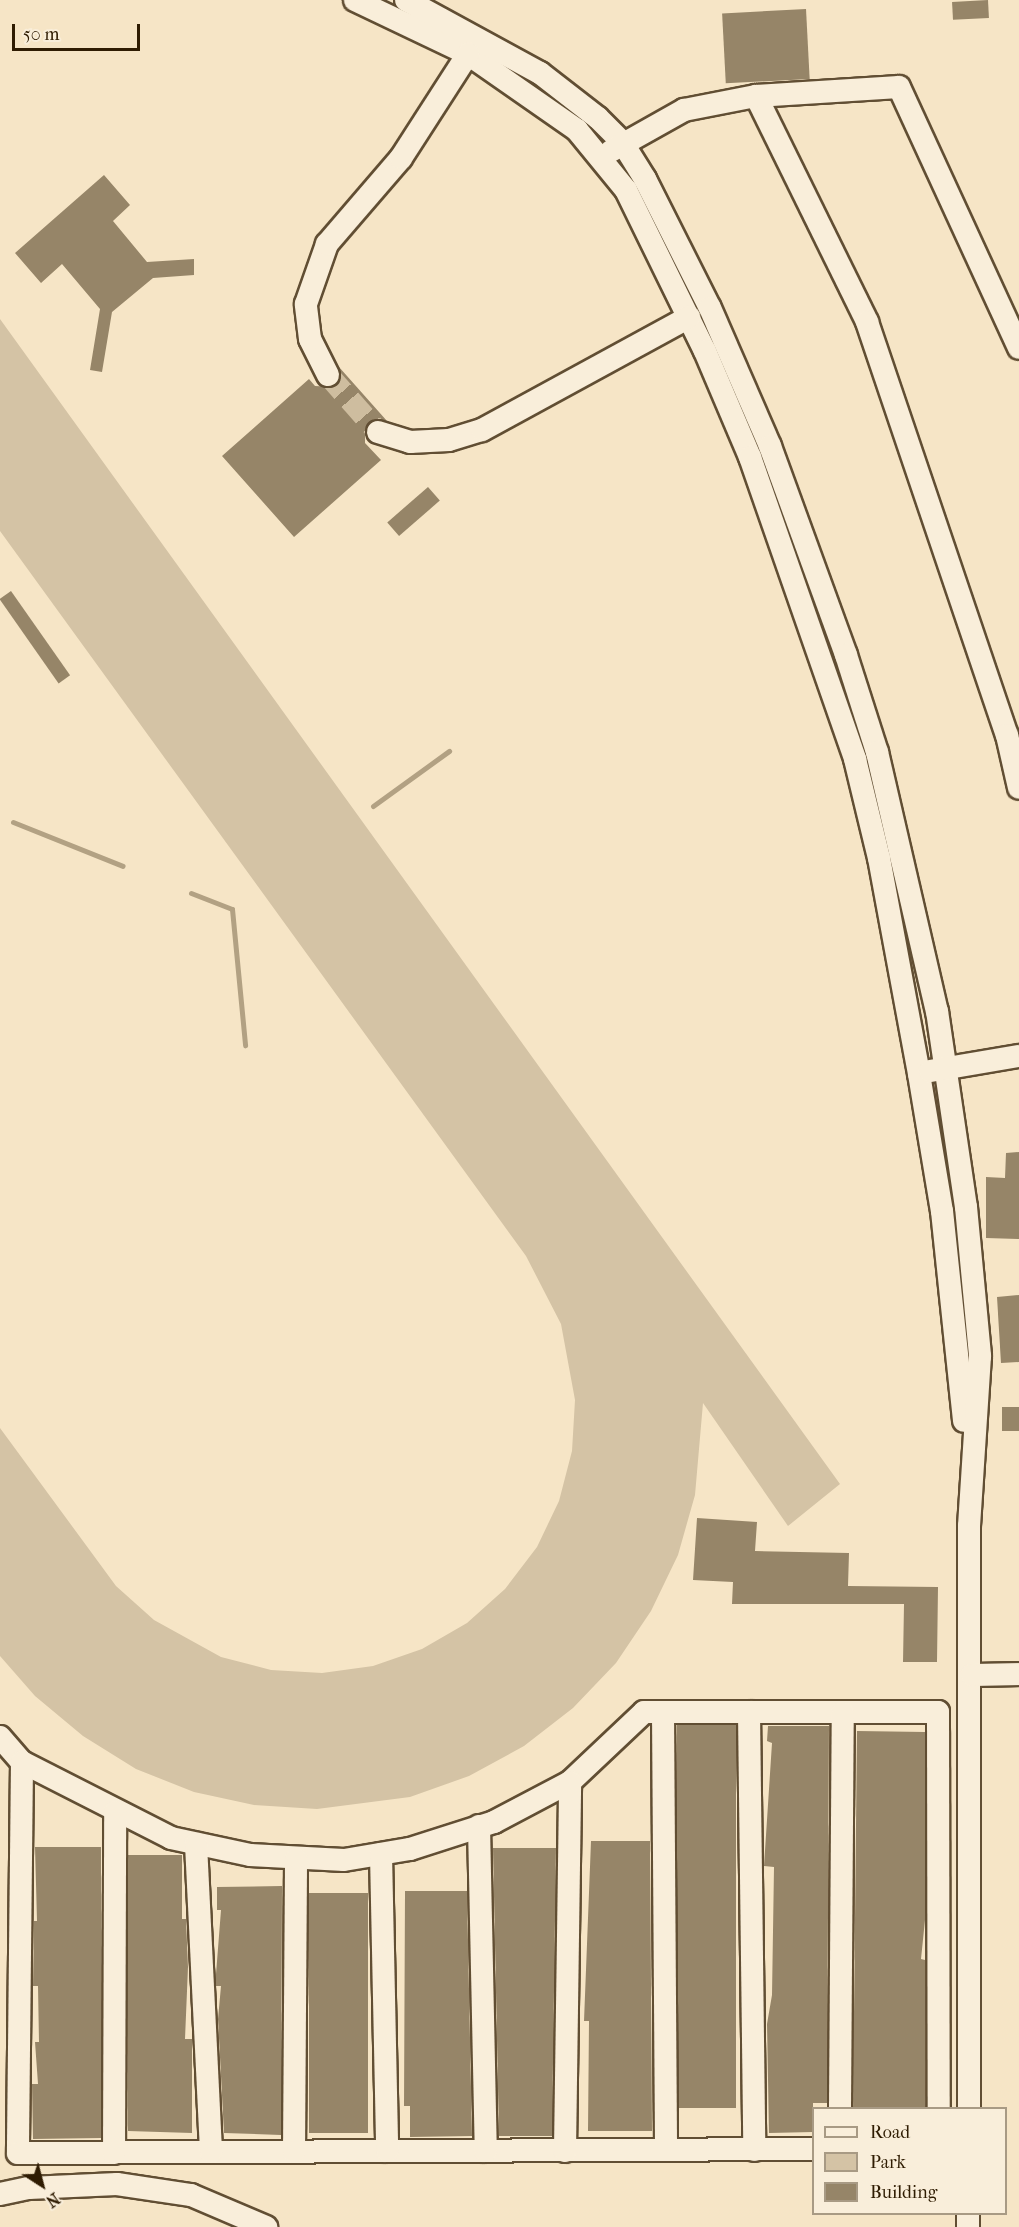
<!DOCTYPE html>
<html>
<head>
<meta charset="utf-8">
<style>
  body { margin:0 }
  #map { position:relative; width:1019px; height:2227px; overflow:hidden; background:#f6e5c6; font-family:"IM FELL French Canon",serif }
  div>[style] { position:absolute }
  .green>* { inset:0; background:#d4c3a5 }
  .stream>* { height:5px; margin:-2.5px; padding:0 2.5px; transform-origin:2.5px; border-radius:2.5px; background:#b2a183 }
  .building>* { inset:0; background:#968568; transform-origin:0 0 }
  .minor-tunnel>* { height:22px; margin-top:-11px; transform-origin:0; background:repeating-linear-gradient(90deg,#cebd9f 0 22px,transparent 0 33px) }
  .roads { filter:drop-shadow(2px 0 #614e33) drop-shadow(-2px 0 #614e33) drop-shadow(0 2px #614e33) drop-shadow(0 -2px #614e33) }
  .minor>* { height:22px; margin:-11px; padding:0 11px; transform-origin:11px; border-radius:11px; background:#f9eeda }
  span { translate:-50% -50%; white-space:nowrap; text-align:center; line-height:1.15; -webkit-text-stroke:6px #f9eeda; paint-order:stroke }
  .legend { position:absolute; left:812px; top:2107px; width:195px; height:108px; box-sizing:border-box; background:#f9eeda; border:2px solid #a89a84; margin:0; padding:8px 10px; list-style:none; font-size:18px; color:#2f1c02 }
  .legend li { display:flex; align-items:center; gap:12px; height:30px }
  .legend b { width:30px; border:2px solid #a89a84 }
  .north { position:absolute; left:12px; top:2155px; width:60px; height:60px; -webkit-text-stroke:4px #f9eeda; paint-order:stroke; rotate:144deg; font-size:16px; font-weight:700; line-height:24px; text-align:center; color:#2f1c02 }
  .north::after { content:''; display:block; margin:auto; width:21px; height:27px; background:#2f1c02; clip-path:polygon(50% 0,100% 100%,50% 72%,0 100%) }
  .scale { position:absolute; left:12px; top:24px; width:128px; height:27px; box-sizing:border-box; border:3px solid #2f1c02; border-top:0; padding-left:8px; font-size:18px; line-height:21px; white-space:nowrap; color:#2f1c02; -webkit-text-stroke:4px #f9eeda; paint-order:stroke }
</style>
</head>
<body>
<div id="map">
  <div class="green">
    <div style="clip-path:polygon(0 319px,840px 1484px,788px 1526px,703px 1403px,695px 1495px,678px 1555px,651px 1611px,616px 1663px,573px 1708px,524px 1746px,469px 1776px,410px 1797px,317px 1809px,254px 1805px,194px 1792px,136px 1769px,83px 1736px,35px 1696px,0 1656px,0 1428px,116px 1586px,154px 1620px,221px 1657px,271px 1670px,322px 1673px,373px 1666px,422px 1649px,467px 1623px,505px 1589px,537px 1547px,559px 1501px,572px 1451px,575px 1400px,561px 1324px,526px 1256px,0 531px)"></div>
  </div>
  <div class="stream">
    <div style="left:373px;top:806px;width:94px;rotate:-35.9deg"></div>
    <div style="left:13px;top:822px;width:118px;rotate:21.8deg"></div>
    <div style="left:191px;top:893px;width:44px;rotate:21.3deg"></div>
    <div style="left:232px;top:909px;width:137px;rotate:84.5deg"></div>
  </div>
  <div class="building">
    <div style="left:988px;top:0;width:18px;height:36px;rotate:87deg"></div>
    <div style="left:806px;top:9px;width:70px;height:84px;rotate:87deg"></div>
    <div style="clip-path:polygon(104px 175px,130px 205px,113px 221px,147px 262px,194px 259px,194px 275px,153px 278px,112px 312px,102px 372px,90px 370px,100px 309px,62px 264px,41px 283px,15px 253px)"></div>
    <div style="clip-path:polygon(339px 367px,387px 421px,374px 419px,365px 429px,365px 443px,381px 460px,294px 537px,222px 456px,309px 379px,315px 386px,335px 387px,341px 376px)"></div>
    <div style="left:428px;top:487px;width:18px;height:54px;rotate:49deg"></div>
    <div style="left:11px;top:591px;width:103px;height:14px;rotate:55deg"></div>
    <div style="clip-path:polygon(1019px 1152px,1019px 1239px,986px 1238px,986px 1177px,1005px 1178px,1006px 1153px)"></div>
    <div style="clip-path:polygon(1019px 1295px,1019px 1362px,1001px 1363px,997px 1297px)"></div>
    <div style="left:1002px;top:1407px;width:17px;height:24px"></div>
    <div style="clip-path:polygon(697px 1518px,757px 1522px,755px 1551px,849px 1553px,848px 1586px,938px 1587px,937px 1662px,903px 1662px,904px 1604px,732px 1604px,733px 1582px,693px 1580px)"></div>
    <div style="left:677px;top:1725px;width:59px;height:383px"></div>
    <div style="clip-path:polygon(768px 1726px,829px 1726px,827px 2103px,813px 2103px,813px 2132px,769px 2133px,767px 2024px,772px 1995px,774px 1867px,764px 1866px,772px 1743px,767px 1741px)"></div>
    <div style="clip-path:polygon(857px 1731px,925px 1732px,925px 1920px,921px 1959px,925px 1960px,926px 2109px,853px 2109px)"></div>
    <div style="clip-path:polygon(591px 1841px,650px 1841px,652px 2131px,588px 2131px,589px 2021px,584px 2021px)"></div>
    <div style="clip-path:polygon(35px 1847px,101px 1847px,101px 2138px,33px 2139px,32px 2084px,38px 2084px,35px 2042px,39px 2042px,38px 1986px,33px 1986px,34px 1921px,37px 1921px)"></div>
    <div style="clip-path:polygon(493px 1848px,556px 1848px,552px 2136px,499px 2136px)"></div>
    <div style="clip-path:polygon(128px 1855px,182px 1855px,182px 1919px,186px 1919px,188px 1967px,185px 2039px,192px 2039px,192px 2133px,128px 2131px)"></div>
    <div style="clip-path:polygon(282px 1886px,281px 2135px,224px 2133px,218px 2019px,221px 1986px,216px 1986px,216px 1974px,221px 1910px,217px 1910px,217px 1887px)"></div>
    <div style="clip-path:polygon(405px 1891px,467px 1891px,472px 2136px,410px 2137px,410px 2106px,404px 2106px)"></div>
    <div style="left:309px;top:1893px;width:59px;height:240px"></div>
  </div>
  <div class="minor-tunnel">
    <div style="left:328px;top:375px;width:76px;rotate:48.7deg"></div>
  </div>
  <div class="roads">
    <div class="minor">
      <div style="left:355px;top:0;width:125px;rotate:25.5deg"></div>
      <div style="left:468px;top:54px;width:133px;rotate:34.9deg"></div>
      <div style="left:577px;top:130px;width:77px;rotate:50.8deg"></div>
      <div style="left:626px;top:190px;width:179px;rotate:63.9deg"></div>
      <div style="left:705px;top:351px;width:115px;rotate:67deg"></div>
      <div style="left:750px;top:457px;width:320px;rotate:70.8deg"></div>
      <div style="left:855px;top:759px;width:102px;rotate:76.4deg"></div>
      <div style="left:879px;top:858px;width:220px;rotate:79.5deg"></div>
      <div style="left:919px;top:1074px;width:139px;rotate:80.5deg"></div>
      <div style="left:942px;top:1211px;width:211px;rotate:84deg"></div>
      <div style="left:406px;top:0;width:153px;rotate:28.6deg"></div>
      <div style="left:540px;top:73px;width:73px;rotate:37.8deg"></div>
      <div style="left:598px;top:118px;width:34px;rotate:45deg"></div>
      <div style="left:622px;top:142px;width:44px;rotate:58.1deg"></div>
      <div style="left:645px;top:179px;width:144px;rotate:63.3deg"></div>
      <div style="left:710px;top:308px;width:150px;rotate:66.5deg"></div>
      <div style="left:770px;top:446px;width:222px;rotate:70deg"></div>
      <div style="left:846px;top:655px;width:102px;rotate:72.3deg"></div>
      <div style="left:877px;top:752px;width:266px;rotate:77deg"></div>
      <div style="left:937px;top:1011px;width:198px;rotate:81.6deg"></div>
      <div style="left:966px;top:1207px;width:150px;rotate:84.6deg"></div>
      <div style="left:980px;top:1356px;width:170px;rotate:93.7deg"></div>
      <div style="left:969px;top:1526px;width:582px;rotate:90deg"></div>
      <div style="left:756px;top:96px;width:252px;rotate:63.8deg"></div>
      <div style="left:867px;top:322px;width:436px;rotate:71.3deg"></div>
      <div style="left:1007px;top:735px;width:54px;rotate:77.2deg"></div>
      <div style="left:611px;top:151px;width:84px;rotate:-29.3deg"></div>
      <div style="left:684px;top:110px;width:73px;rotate:-11deg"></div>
      <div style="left:756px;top:96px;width:143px;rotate:-3.6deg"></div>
      <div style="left:899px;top:87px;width:287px;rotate:65.3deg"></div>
      <div style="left:328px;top:375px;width:40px;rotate:-116.6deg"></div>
      <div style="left:310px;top:339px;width:35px;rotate:-97deg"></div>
      <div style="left:306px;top:304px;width:64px;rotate:-70.7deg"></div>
      <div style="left:327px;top:244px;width:113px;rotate:-49.3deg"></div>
      <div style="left:401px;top:158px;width:124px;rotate:-57.2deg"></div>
      <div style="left:378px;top:432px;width:34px;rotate:17deg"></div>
      <div style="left:410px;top:442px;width:39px;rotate:-3deg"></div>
      <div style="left:449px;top:440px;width:34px;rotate:-17deg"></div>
      <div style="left:482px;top:430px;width:236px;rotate:-28.6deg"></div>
      <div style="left:930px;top:1071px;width:90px;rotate:-9.6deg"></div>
      <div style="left:972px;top:1675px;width:47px;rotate:-1.2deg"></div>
      <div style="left:663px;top:1712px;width:438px;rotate:89.6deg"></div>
      <div style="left:749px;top:1712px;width:438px;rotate:89.3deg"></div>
      <div style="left:0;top:1737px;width:33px;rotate:49deg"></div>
      <div style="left:22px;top:1762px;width:167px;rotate:27deg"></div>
      <div style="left:171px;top:1838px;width:81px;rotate:12.1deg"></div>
      <div style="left:250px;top:1855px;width:94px;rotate:3deg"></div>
      <div style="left:344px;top:1860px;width:67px;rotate:-9.5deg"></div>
      <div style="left:410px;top:1849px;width:88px;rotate:-17.8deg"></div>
      <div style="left:494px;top:1822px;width:86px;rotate:-27.8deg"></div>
      <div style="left:570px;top:1782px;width:102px;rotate:-43.4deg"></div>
      <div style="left:644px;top:1712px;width:294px"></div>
      <div style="left:938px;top:1712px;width:396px;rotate:89.9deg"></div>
      <div style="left:22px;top:1762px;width:391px;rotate:90.6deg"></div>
      <div style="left:18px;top:2153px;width:796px;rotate:-0.29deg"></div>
      <div style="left:479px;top:1826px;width:325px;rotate:88.8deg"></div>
      <div style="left:196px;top:1844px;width:308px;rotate:87.2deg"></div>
      <div style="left:381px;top:1854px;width:297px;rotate:88.8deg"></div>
      <div style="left:840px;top:2108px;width:395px;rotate:-89.6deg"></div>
      <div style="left:565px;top:2151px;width:369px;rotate:-89.2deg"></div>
      <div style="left:294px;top:2152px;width:293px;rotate:-89.6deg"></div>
      <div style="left:114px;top:2153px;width:341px;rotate:-89.8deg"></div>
      <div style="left:0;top:2194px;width:30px;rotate:-12deg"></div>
      <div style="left:29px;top:2188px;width:88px;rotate:-2.6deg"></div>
      <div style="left:117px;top:2184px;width:75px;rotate:8.5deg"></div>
      <div style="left:191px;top:2195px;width:82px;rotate:23.1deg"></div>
      <div style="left:968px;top:2227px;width:13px;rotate:-90deg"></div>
    </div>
  </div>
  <ul class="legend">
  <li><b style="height:8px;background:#f9eeda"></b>Road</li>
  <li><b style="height:16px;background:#d4c3a5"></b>Park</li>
  <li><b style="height:16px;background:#968568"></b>Building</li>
  </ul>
  <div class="north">N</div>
  <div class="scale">50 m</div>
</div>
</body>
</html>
